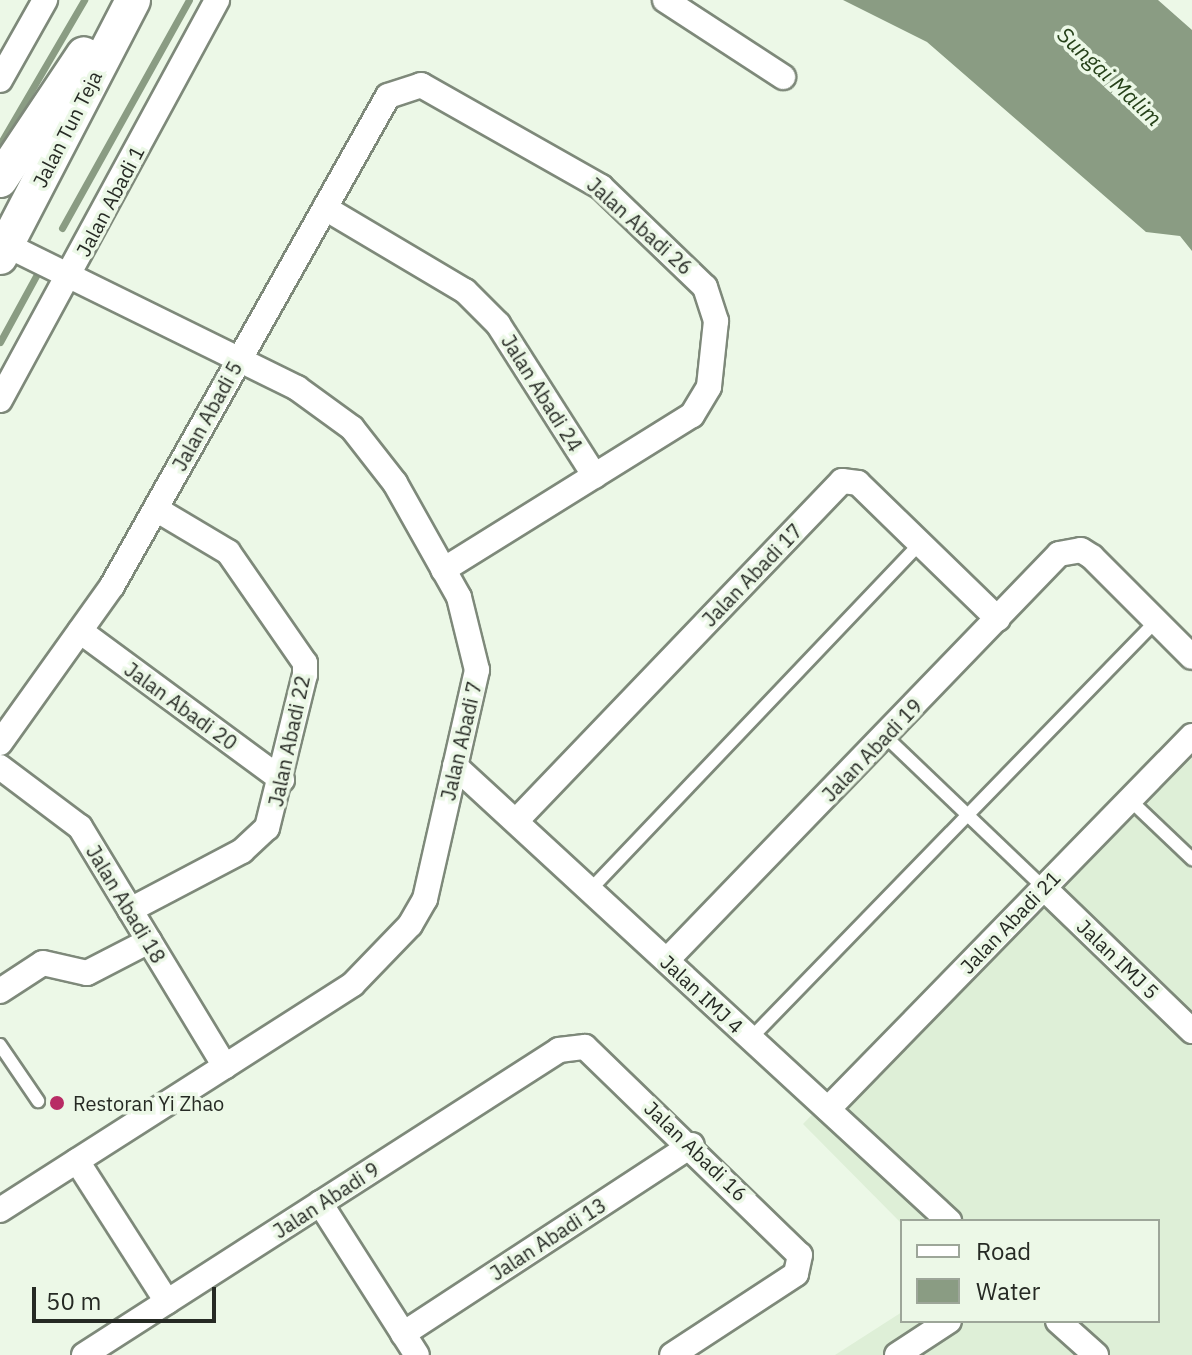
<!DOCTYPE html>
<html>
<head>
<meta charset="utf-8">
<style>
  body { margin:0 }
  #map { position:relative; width:1192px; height:1355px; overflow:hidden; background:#ecf8e7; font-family:"IBM Plex Sans",sans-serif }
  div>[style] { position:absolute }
  .built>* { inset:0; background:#deefd7 }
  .water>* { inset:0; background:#8a9c83 }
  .stream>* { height:7px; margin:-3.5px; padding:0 3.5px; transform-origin:3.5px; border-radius:3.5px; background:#8a9c83 }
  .roads { filter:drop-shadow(2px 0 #7e897a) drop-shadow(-2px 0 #7e897a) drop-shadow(0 2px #7e897a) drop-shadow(0 -2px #7e897a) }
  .lane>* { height:12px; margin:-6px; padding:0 6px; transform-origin:6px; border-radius:6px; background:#fff }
  .street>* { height:24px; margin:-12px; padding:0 12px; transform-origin:12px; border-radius:12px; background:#fff }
  .secondary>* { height:34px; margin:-17px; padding:0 17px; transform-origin:17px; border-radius:17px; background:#fff }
  .dots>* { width:22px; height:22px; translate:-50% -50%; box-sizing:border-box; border:4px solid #ecf8e7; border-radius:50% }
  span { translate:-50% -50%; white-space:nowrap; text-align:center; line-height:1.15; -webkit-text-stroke:7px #ecf8e7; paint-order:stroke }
  .street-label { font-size:20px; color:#262a24 }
  .poi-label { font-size:20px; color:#262a24 }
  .left { translate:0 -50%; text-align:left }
  .water-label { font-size:22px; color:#27421a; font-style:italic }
  .legend { position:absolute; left:900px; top:1219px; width:260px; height:104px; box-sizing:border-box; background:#ecf8e7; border:2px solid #9da699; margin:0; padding:10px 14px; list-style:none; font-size:24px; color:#262a24 }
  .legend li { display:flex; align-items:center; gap:16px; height:40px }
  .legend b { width:40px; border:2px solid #9da699 }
  .scale { position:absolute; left:32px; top:1287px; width:184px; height:36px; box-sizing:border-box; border:4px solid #262a24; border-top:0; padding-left:10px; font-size:24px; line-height:28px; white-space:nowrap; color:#262a24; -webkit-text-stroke:6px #ecf8e7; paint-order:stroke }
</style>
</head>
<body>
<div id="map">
  <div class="built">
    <div style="clip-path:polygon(1192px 724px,1192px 1355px,835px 1355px,902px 1312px,902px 1321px,1158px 1321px,1158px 1221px,902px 1224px,803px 1124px)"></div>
  </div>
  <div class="water">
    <div style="clip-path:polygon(843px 0,1158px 0,1192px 30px,1192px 251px,1180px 236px,1146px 232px,927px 42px)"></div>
  </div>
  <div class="stream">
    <div style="left:0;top:144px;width:167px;rotate:-59.7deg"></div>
    <div style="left:62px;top:228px;width:261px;rotate:-60.9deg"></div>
    <div style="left:0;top:342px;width:77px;rotate:-61.4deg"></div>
  </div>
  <div class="roads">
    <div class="lane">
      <div style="left:885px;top:736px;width:220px;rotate:43.7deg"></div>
      <div style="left:1130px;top:800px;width:86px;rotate:43.6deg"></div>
      <div style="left:590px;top:890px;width:479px;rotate:-46.4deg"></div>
      <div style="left:750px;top:1039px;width:583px;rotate:-45.83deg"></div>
      <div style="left:0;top:1045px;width:68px;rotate:55.8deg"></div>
    </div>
    <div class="street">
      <div style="left:665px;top:0;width:141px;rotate:33.1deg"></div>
      <div style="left:0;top:80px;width:92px;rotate:-60.6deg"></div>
      <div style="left:325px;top:208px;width:163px;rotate:30.7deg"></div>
      <div style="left:465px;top:291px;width:47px;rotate:45deg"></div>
      <div style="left:498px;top:324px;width:180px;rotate:57.5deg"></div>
      <div style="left:0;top:400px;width:455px;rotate:-61.5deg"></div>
      <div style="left:80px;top:631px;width:251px;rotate:36.4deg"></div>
      <div style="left:0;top:743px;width:193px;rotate:-54.5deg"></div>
      <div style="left:112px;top:586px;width:562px;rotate:-60.61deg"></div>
      <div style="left:388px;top:96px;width:35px;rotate:-18deg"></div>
      <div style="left:421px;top:85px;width:207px;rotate:29.5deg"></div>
      <div style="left:601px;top:187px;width:144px;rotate:43.9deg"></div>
      <div style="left:705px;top:287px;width:36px;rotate:72deg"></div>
      <div style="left:716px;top:321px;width:66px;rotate:96.1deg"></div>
      <div style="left:709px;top:387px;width:33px;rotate:121deg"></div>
      <div style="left:692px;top:415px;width:293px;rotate:148.1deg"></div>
      <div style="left:455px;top:766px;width:672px;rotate:42.65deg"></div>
      <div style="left:0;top:767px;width:100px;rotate:36.9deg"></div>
      <div style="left:80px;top:827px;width:280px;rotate:58.8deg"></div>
      <div style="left:516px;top:821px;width:471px;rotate:-46.2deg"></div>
      <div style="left:842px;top:481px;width:16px;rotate:7deg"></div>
      <div style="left:858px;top:483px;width:195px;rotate:44.2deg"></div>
      <div style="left:1044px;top:888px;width:206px;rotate:44deg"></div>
      <div style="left:130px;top:910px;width:127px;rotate:-27.8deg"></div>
      <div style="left:242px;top:851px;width:34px;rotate:-43deg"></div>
      <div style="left:267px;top:828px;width:158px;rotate:-76.1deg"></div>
      <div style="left:305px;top:675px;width:12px;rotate:-90deg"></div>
      <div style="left:305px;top:663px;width:135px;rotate:-124.7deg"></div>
      <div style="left:228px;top:552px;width:84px;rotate:-149.2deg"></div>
      <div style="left:667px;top:960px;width:564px;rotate:-46.01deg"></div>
      <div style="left:1059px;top:554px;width:22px;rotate:-10deg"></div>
      <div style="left:1081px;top:550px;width:13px;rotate:32deg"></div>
      <div style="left:1092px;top:557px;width:141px;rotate:45deg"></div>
      <div style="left:0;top:991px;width:51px;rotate:-33.1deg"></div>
      <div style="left:43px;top:963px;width:45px;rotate:12.8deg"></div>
      <div style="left:87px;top:973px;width:70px;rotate:-27.3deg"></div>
      <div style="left:828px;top:1109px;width:521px;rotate:-45.7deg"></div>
      <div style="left:77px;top:1161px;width:167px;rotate:57.4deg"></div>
      <div style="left:320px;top:1203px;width:180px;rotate:57.5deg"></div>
      <div style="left:0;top:1210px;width:419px;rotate:-32.6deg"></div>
      <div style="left:353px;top:984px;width:82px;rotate:-46deg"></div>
      <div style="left:410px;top:925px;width:30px;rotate:-60deg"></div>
      <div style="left:425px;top:899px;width:235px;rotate:-77.2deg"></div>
      <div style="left:477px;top:670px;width:75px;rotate:-103.9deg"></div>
      <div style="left:459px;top:597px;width:131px;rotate:-119.3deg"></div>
      <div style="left:395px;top:483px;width:70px;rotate:-128deg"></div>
      <div style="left:352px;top:428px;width:68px;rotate:-144deg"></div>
      <div style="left:297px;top:388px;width:323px;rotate:-153.8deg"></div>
      <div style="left:1058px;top:1321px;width:51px;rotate:41.8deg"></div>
      <div style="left:403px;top:1334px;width:345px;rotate:-33.2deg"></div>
      <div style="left:84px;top:1355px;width:564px;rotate:-32.7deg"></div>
      <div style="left:559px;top:1050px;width:26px;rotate:-7deg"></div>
      <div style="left:585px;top:1047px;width:299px;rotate:44.1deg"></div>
      <div style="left:800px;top:1255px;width:19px;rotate:102deg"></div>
      <div style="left:796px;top:1274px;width:148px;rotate:146.8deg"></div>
      <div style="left:897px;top:1355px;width:62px;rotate:-33.2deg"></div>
    </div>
    <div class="secondary">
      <div style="left:0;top:180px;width:151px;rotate:-56.3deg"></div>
      <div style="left:0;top:257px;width:289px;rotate:-62.6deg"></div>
    </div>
  </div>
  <div class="dots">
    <div style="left:57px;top:1103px;background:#b82c65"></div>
  </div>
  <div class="street-label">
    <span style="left:67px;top:129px;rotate:-63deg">Jalan Tun Teja</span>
    <span style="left:110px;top:201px;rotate:-62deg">Jalan Abadi 1</span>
    <span style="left:640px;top:226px;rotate:42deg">Jalan Abadi 26</span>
    <span style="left:542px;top:393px;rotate:58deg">Jalan Abadi 24</span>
    <span style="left:207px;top:416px;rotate:-61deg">Jalan Abadi 5</span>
    <span style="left:752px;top:575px;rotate:-46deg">Jalan Abadi 17</span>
    <span style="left:181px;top:706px;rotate:36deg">Jalan Abadi 20</span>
    <span style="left:289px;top:741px;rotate:-78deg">Jalan Abadi 22</span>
    <span style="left:461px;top:741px;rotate:-77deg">Jalan Abadi 7</span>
    <span style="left:872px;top:750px;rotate:-46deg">Jalan Abadi 19</span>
    <span style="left:126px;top:904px;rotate:59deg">Jalan Abadi 18</span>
    <span style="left:1010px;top:922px;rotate:-46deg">Jalan Abadi 21</span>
    <span style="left:1118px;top:959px;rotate:44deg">Jalan IMJ 5</span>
    <span style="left:702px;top:994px;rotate:43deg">Jalan IMJ 4</span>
    <span style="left:696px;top:1151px;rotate:44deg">Jalan Abadi 16</span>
    <span style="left:326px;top:1200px;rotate:-33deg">Jalan Abadi 9</span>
    <span style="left:548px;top:1239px;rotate:-33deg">Jalan Abadi 13</span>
  </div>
  <div class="poi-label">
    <span class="left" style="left:73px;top:1103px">Restoran Yi Zhao</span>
  </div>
  <div class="water-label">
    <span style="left:1110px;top:76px;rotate:43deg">Sungai Malim</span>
  </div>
  <ul class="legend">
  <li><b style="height:10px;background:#fff"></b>Road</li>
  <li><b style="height:22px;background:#8a9c83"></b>Water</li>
  </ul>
  <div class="scale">50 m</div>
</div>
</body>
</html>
